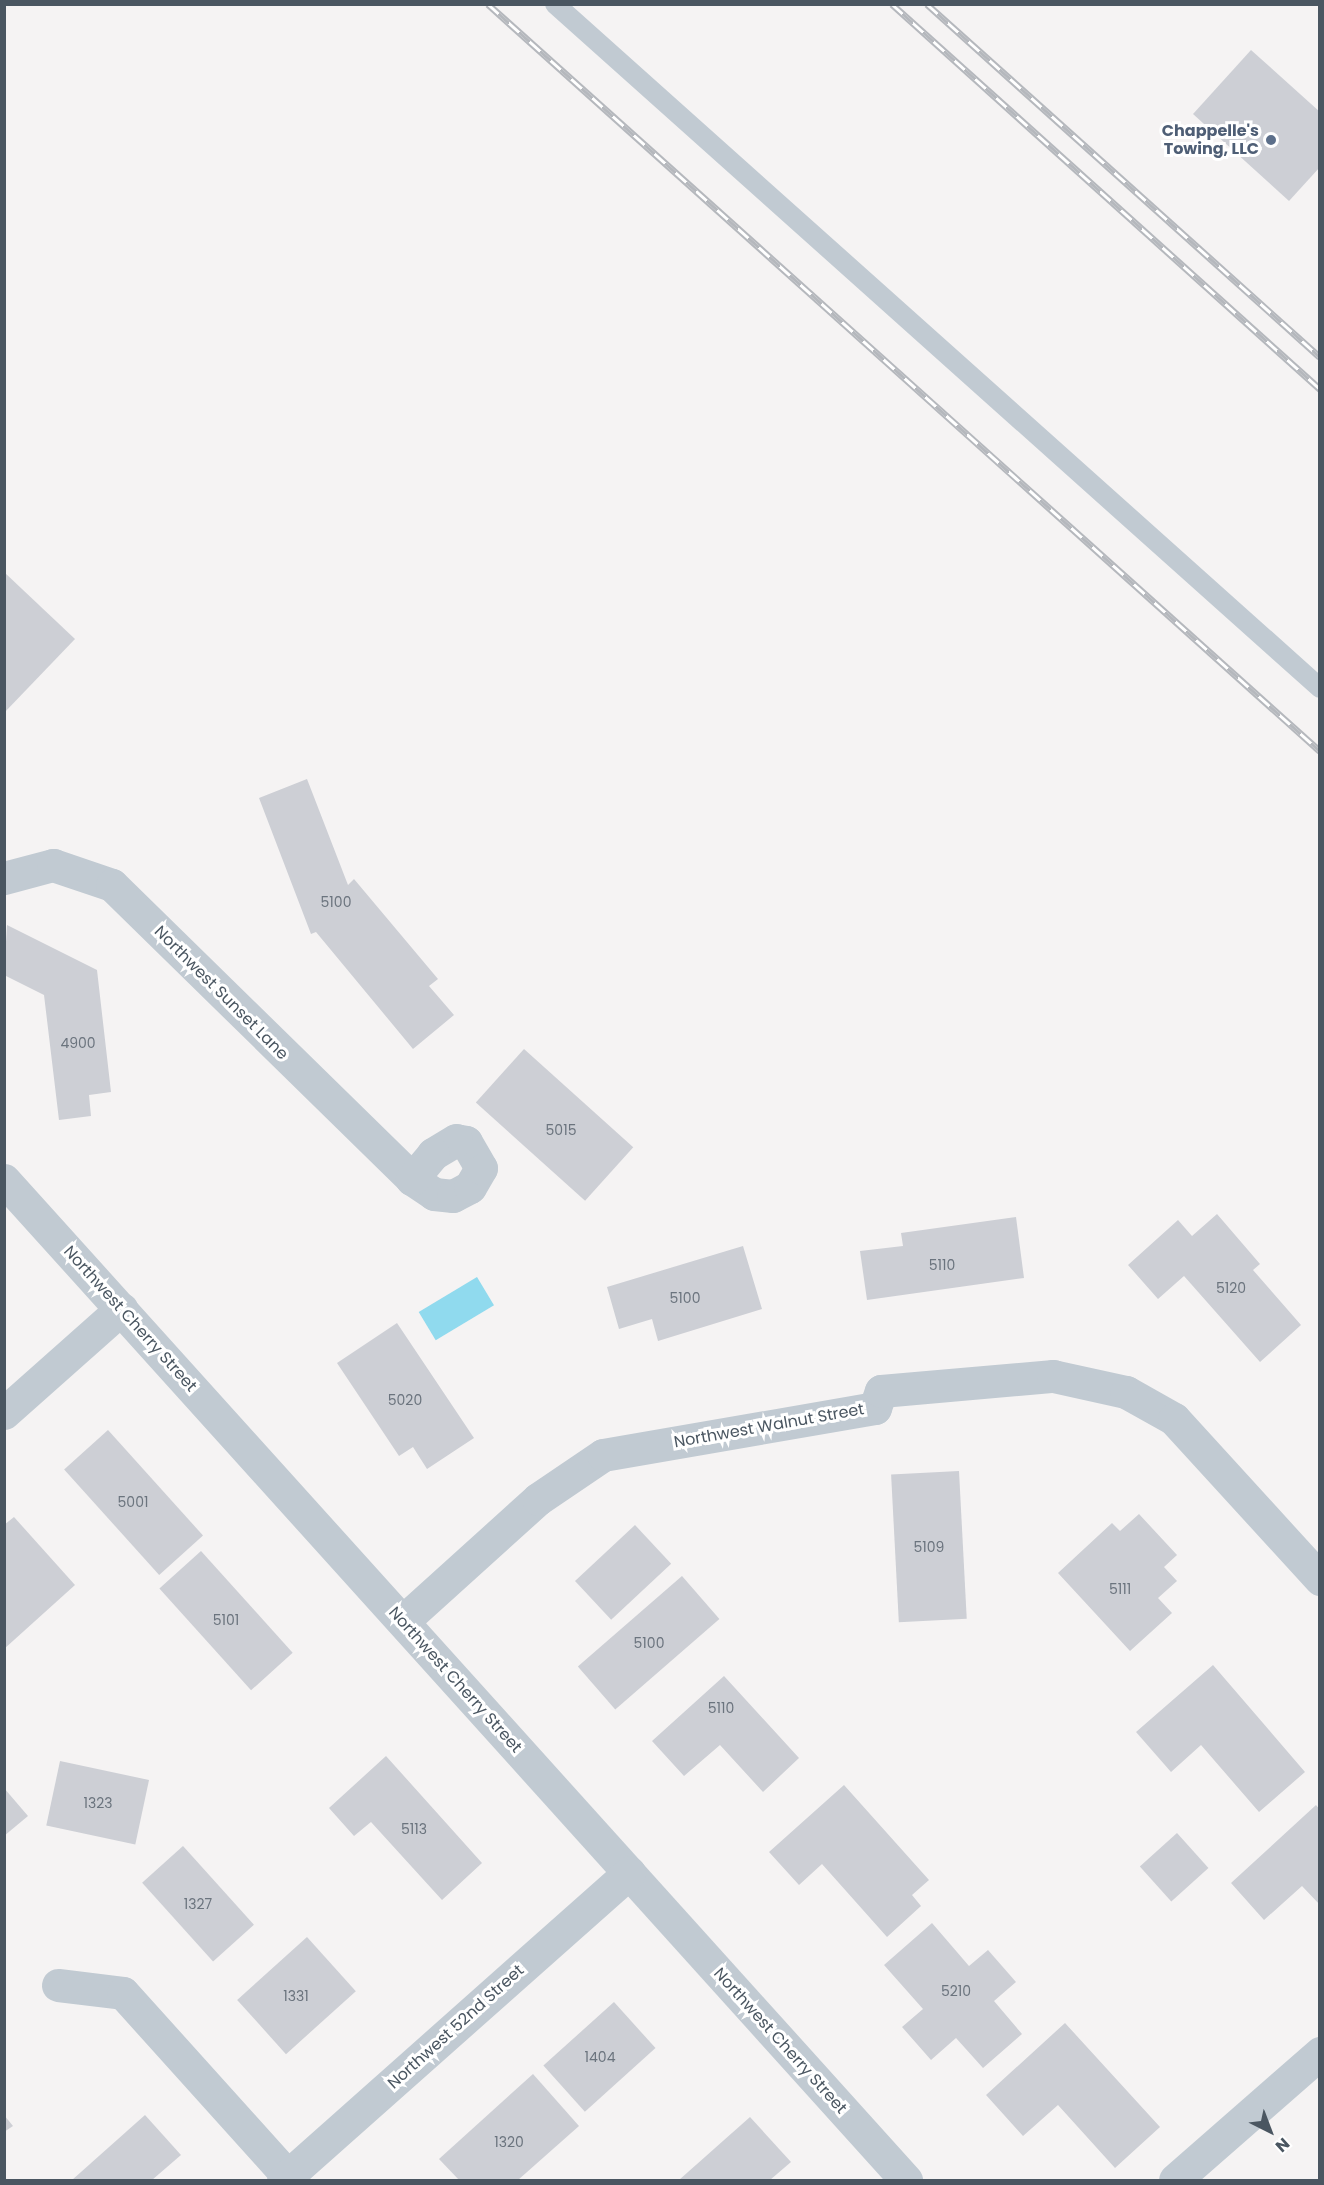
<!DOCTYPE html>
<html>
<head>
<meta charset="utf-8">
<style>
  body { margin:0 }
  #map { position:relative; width:1324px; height:2185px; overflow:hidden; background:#f5f3f3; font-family:Poppins,sans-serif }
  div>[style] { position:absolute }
  .water>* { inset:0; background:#90daee; transform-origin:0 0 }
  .building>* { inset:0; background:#cdcfd5; transform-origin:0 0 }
  .lane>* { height:20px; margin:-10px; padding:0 10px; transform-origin:10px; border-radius:10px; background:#c1cad2 }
  .street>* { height:33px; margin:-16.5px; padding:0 16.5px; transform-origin:16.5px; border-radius:16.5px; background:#c1cad2 }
  .rail>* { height:7px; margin-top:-3.5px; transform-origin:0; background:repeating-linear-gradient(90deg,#fff 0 14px,#b5b8bd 0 28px); box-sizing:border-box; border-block:2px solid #b5b8bd }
  .dots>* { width:16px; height:16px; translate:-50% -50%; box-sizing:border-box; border:3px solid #fff; border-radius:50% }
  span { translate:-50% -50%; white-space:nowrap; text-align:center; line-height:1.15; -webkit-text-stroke:6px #fff; paint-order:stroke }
  .number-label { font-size:14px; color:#6b747e }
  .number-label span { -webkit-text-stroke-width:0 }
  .service-label { font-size:16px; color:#4e5e75; font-weight:700 }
  .right { translate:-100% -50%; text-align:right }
  .street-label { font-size:16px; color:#4a5661 }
  .frame { position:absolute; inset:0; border:6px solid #4a5661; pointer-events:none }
  .north { position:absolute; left:1240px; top:2101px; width:60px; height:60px; -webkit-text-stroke:4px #fff; paint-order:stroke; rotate:138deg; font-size:16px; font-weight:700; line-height:24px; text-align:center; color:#4a5661 }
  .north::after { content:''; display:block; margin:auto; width:21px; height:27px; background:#4a5661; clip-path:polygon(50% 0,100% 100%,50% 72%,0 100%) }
</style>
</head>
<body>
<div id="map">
  <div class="water">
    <div style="left:477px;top:1277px;width:33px;height:68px;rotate:59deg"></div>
  </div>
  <div class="building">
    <div style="clip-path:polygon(1251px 50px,1320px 112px,1320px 167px,1289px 201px,1193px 114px)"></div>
    <div style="clip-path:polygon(4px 572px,75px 639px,4px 713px)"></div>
    <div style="clip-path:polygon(307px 779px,348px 885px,354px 879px,438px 979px,429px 986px,454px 1015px,413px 1049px,316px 932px,311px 934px,259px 798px)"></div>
    <div style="clip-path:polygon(7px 925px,97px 970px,111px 1092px,89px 1095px,91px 1116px,59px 1120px,44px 995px,4px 975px)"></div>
    <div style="left:524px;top:1049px;width:147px;height:72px;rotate:42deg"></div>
    <div style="clip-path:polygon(1217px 1214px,1260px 1264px,1253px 1270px,1301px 1325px,1260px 1362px,1184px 1276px,1158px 1299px,1128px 1265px,1178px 1220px,1192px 1236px)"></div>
    <div style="clip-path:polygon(1016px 1217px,1024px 1278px,867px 1300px,860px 1251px,903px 1246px,901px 1233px)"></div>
    <div style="clip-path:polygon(743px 1246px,762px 1309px,658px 1341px,652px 1319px,619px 1329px,607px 1287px)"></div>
    <div style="clip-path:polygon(397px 1323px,474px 1438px,427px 1469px,413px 1447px,399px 1456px,337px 1363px)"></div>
    <div style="left:108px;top:1430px;width:142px;height:59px;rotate:48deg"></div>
    <div style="left:959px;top:1471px;width:148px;height:68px;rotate:87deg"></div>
    <div style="clip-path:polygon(1139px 1514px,1177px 1555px,1164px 1567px,1177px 1581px,1158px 1598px,1172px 1613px,1130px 1651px,1058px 1573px,1112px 1523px,1120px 1531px)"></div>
    <div style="clip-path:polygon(14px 1517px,75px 1585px,4px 1649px,4px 1525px)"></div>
    <div style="left:635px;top:1525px;width:53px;height:82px;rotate:47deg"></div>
    <div style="left:201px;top:1551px;width:137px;height:56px;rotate:48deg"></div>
    <div style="left:682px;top:1576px;width:57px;height:138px;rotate:49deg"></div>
    <div style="clip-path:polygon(1213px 1665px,1305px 1772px,1259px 1812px,1201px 1745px,1171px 1772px,1136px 1732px)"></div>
    <div style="clip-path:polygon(724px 1676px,799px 1758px,763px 1792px,720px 1745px,684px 1776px,652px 1741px)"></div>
    <div style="clip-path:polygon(386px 1756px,482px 1863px,442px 1900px,371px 1822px,354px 1836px,329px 1808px)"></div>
    <div style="left:60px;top:1761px;width:91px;height:66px;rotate:12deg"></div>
    <div style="clip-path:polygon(844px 1785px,929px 1880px,912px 1895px,921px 1906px,887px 1937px,822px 1864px,799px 1885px,769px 1852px)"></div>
    <div style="clip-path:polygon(4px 1788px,28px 1816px,4px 1836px)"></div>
    <div style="clip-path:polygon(1316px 1805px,1320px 1810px,1320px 1905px,1302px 1886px,1264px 1920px,1231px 1883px)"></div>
    <div style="left:1177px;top:1833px;width:47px;height:50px;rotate:48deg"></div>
    <div style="left:183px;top:1846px;width:106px;height:55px;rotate:48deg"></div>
    <div style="clip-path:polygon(932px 1923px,969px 1966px,988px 1950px,1016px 1982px,994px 2001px,1022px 2034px,983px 2068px,956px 2038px,931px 2060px,902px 2027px,923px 2009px,884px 1965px)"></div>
    <div style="left:307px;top:1937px;width:73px;height:94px;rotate:48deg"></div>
    <div style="left:614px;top:2002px;width:62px;height:95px;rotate:48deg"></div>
    <div style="clip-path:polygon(1065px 2023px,1160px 2127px,1115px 2168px,1058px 2105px,1023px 2136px,986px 2095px)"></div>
    <div style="clip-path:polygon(533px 2074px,579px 2126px,518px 2180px,459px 2180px,439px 2159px)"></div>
    <div style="clip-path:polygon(4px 2115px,13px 2126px,4px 2132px)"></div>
    <div style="clip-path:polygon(145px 2115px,181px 2155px,152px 2180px,72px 2180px)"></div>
    <div style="clip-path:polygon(750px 2117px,791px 2162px,770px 2180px,679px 2180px)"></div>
  </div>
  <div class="lane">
    <div style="left:555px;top:4px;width:1026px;rotate:41.8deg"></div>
  </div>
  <div class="street">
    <div style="left:4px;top:878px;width:51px;rotate:-14.9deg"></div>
    <div style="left:53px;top:865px;width:62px;rotate:18.7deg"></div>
    <div style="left:112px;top:885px;width:420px;rotate:44.4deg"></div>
    <div style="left:412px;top:1179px;width:27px;rotate:34deg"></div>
    <div style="left:434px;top:1194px;width:19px;rotate:6deg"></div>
    <div style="left:453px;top:1196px;width:19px;rotate:-28deg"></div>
    <div style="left:470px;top:1187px;width:22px;rotate:-60deg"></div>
    <div style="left:481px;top:1168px;width:30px;rotate:-120deg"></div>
    <div style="left:466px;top:1142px;width:10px;rotate:-169deg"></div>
    <div style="left:456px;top:1140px;width:27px;rotate:149deg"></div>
    <div style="left:433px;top:1154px;width:33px;rotate:130deg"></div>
    <div style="left:4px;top:1180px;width:1347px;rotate:47.95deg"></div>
    <div style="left:4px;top:1413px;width:157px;rotate:-41.6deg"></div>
    <div style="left:403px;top:1621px;width:182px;rotate:-42.1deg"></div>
    <div style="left:538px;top:1499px;width:78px;rotate:-34.1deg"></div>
    <div style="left:603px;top:1455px;width:276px;rotate:-9.8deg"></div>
    <div style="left:875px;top:1408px;width:18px;rotate:-71deg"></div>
    <div style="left:881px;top:1391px;width:173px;rotate:-5deg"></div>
    <div style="left:1053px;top:1376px;width:75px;rotate:12.4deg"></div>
    <div style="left:1126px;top:1392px;width:55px;rotate:29.4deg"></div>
    <div style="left:1174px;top:1419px;width:217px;rotate:47.6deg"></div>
    <div style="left:58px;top:1985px;width:65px;rotate:7deg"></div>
    <div style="left:123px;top:1993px;width:246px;rotate:48deg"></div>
    <div style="left:283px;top:2180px;width:463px;rotate:-41.6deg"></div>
    <div style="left:1175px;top:2180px;width:193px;rotate:-41.2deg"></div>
  </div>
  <div class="rail">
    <div style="left:488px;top:4px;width:1118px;rotate:41.92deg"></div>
    <div style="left:892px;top:4px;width:576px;rotate:41.97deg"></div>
    <div style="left:927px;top:4px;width:528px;rotate:41.93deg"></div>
  </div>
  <div class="dots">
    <div style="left:1271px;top:140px;background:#5c6f8a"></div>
  </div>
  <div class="number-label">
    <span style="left:336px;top:902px">5100</span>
    <span style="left:78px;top:1043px">4900</span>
    <span style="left:561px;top:1130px">5015</span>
    <span style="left:942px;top:1265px">5110</span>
    <span style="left:1231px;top:1288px">5120</span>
    <span style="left:685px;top:1298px">5100</span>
    <span style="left:405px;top:1400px">5020</span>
    <span style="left:133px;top:1502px">5001</span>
    <span style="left:929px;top:1547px">5109</span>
    <span style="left:1120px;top:1589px">5111</span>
    <span style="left:226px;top:1620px">5101</span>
    <span style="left:649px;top:1643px">5100</span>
    <span style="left:721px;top:1708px">5110</span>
    <span style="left:98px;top:1803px">1323</span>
    <span style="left:414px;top:1829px">5113</span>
    <span style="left:198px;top:1904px">1327</span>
    <span style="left:956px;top:1991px">5210</span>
    <span style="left:296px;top:1996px">1331</span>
    <span style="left:600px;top:2057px">1404</span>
    <span style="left:509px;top:2142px">1320</span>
  </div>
  <div class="service-label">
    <span class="right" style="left:1259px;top:140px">Chappelle's<br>Towing, LLC</span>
  </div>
  <div class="street-label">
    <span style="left:221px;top:993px;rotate:45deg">Northwest Sunset Lane</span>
    <span style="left:130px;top:1319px;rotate:48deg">Northwest Cherry Street</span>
    <span style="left:769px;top:1426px;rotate:-10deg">Northwest Walnut Street</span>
    <span style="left:455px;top:1680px;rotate:48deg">Northwest Cherry Street</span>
    <span style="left:456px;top:2027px;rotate:-42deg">Northwest 52nd Street</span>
    <span style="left:780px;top:2041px;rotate:48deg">Northwest Cherry Street</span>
  </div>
  <div class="frame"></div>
  <div class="north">N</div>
</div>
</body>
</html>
